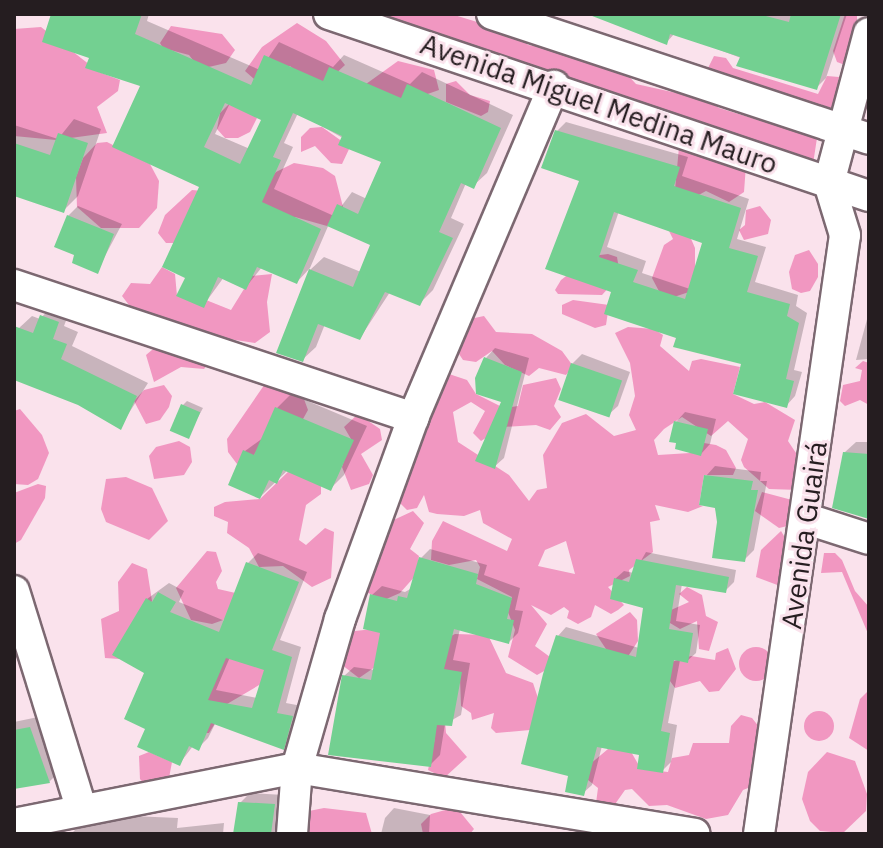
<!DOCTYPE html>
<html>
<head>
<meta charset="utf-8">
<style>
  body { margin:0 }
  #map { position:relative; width:883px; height:848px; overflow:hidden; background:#fae2ec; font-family:"IBM Plex Sans",sans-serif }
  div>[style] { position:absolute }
  .green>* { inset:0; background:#f197c1 }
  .round { border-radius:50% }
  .shadow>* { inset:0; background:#0003 }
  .building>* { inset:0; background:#73d091; transform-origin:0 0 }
  .roads { filter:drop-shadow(2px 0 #7c6871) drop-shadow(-2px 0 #7c6871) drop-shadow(0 2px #7c6871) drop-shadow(0 -2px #7c6871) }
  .minor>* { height:30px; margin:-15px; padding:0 15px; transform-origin:15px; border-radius:15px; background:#fff }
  span { translate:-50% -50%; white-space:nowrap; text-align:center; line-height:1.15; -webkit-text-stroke:6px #fae2ec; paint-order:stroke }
  .street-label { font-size:28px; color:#251d20 }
  .frame { position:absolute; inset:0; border:16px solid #251d20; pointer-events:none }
</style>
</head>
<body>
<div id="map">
  <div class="green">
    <div style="clip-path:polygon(368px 14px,451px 14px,520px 35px,528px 45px,612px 58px,636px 84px,708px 100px,719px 108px,817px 138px,813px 164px,396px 55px)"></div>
    <div style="clip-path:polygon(845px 14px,857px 14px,857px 50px,845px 65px,837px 62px,833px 51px)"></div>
    <div style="clip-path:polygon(297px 23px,326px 41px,345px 65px,318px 90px,290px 66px,271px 68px,254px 79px,245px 71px,262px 47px)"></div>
    <div style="clip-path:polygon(171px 26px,222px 34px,235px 50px,226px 63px,200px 69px,189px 55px,163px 48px,160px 43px)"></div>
    <div style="clip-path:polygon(41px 27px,99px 72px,120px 80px,118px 91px,97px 107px,107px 133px,56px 140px,14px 136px,14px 29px)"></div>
    <div style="clip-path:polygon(714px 56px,726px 58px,733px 68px,818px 94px,827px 76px,839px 77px,834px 113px,707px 70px)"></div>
    <div style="clip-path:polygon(398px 61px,434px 70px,439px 90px,402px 103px,366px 84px)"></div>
    <div style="clip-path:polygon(456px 81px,470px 95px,490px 101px,488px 112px,481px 116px,446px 102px,446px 84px)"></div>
    <div style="clip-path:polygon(232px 101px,257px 118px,250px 132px,238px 138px,225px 138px,217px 129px,220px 113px)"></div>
    <div style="clip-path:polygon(322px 127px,350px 147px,342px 164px,331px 163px,315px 146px,301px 152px,301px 137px,310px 128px)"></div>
    <div style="clip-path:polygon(107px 142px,150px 164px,159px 181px,157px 208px,139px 228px,101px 228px,77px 207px,76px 177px,83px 158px,97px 143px)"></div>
    <div style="clip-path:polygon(679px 147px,746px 165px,744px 192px,729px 202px,706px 191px,695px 197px,675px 190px)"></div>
    <div style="clip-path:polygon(294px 163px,323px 168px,335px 176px,343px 207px,327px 226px,295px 217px,180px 243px,166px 243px,158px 233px,165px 215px,192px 190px,257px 196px,276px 172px)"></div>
    <div style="clip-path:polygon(760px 206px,771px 220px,768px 234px,744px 240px,739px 230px,745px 225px,746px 210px)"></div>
    <div style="clip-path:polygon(669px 231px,689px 234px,695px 248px,695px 279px,689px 292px,674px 297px,661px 295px,652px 278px,664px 245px,673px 239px)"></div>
    <div style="clip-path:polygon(809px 250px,818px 264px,818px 277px,810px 291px,801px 293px,792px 289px,789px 272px,795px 255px)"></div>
    <div style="clip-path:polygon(608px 254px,617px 257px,620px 275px,602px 295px,558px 294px,555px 290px,561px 280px,592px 256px)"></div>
    <div style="clip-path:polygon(162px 267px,175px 274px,177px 296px,196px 296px,231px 310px,252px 276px,272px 274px,267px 302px,270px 332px,255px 343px,229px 339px,204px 369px,181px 367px,154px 382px,146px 355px,159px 344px,122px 296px,131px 283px,150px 284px)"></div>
    <div style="clip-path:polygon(573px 300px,609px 305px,606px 325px,595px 328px,562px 314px,562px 305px)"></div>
    <div style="clip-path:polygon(484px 316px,496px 332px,532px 334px,562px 351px,573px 366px,566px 375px,539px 368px,529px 376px,505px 365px,492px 351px,476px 362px,463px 360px,457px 351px,465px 320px)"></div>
    <div style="clip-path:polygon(evenodd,628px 327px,654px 329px,663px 335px,660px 346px,689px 371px,692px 361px,701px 359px,740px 367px,733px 394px,754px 404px,765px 402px,795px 420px,788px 441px,798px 456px,799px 490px,769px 489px,744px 467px,741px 460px,748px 439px,728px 421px,711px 436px,682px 417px,664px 429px,654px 440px,658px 455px,690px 453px,704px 443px,716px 445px,726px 450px,736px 468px,733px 475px,704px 475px,699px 505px,703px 506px,688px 512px,655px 505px,660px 520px,650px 522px,653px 552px,629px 570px,630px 576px,608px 587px,624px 605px,618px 610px,611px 614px,595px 605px,591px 617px,578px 624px,567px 618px,569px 611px,564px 607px,551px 615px,531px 605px,547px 624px,535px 646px,550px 657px,546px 670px,537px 675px,508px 657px,515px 630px,508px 612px,512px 597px,477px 579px,480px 567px,476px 560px,449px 565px,431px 560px,432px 541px,443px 521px,507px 551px,512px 539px,483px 523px,480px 510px,464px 516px,437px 514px,429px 512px,424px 495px,417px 508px,407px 510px,400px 503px,400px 488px,409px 478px,408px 471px,388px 459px,390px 429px,417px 364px,426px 357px,448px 366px,449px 374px,467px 380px,476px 394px,504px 408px,518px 406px,523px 385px,556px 378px,561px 389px,554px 406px,561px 417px,550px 430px,536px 425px,503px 427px,481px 441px,473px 433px,485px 411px,471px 402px,453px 412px,458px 442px,509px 475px,529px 501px,537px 490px,547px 488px,543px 455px,562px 423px,586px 414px,614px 436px,636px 430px,629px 415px,635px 396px,630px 363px,615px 333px,628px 327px,566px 541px,575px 574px,538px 566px,545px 550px,566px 541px)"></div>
    <div style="clip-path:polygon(863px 361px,869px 363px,869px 405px,860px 400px,845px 406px,840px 401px,843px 385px,860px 381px,862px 370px,855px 368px)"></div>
    <div style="clip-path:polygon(297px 380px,308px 410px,303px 419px,272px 424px,254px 455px,237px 464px,228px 452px,227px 439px,267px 381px)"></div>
    <div style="clip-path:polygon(164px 385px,172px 396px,169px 407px,160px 420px,146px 424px,134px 401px,144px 390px)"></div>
    <div style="clip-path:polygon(20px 409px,42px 435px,49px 453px,38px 479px,28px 485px,14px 484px,14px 411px)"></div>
    <div style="clip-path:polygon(358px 414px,380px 429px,382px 440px,361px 454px,373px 475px,369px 484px,351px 490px,342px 467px,351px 439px,344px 427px)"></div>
    <div style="clip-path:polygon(179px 441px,190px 447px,192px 462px,184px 475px,154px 479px,149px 456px,156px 447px)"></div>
    <div style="clip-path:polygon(292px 468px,321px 475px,321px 494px,306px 505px,299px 540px,306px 545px,325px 528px,334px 532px,331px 578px,312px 587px,283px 566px,259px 567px,249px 548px,227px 533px,228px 522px,214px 516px,214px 507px,225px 502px,260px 499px)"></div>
    <div style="clip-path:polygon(126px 477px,152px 488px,168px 521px,149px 540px,106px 522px,101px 509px,106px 479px)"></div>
    <div style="clip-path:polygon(38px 484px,46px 486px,45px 498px,21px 540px,14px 544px,14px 493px)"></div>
    <div style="clip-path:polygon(762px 492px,792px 500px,796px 524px,779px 528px,755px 511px)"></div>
    <div style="clip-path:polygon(413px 511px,424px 523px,410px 549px,419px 556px,416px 575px,400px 593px,384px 600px,357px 588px,385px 524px)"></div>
    <div style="clip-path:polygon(781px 531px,787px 541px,780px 586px,756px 577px,761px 550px)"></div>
    <div style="clip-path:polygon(207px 551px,216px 552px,222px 571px,216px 582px,218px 589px,240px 594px,226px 619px,212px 624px,191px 620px,176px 588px)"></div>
    <div style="clip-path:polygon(824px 553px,835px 553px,842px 560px,855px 591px,869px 607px,869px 636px,842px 572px,821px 573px)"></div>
    <div style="clip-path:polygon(132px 563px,147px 569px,152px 601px,119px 659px,105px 658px,101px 619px,119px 611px,118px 582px)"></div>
    <div style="clip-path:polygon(687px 587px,702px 595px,706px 616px,718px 622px,709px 651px,699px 649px,697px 621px,680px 629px,670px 623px,671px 610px,689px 602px,679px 594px)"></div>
    <div style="clip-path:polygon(630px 612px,637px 620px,638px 641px,625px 661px,606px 649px,596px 634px)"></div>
    <div style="clip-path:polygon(373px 629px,395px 636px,375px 667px,359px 678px,342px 665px,343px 641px,355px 631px)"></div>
    <div style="clip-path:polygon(455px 634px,488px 635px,506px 673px,533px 683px,539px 701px,530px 730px,496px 733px,491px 728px,494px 713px,472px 720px,471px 713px,461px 706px,460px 678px,437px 673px,443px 640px)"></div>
    <div class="round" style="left:739px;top:647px;width:34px;height:34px"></div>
    <div style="clip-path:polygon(728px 648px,736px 669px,719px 691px,709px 692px,700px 681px,675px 688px,670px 681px,668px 663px,691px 656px,715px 660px,716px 653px)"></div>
    <div style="clip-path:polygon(230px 651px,270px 663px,266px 681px,227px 704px,209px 733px,204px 733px,206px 685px)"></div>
    <div style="clip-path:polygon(869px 690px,869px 751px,849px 738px,860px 699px)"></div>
    <div class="round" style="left:804px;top:711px;width:30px;height:30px"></div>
    <div style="clip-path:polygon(741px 715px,752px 718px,763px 732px,753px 786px,743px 790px,728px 815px,706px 819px,667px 805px,649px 806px,632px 789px,625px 790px,613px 807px,596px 803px,598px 788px,588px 780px,589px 765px,608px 749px,630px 750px,641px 769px,668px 772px,672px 758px,689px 755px,693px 743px,729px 743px,731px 726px)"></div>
    <div style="clip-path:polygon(445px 721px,446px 733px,467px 757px,444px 778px,428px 770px,435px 738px,398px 722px)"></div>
    <div style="clip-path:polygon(149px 752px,172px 762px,167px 789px,149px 790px,140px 779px,139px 756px)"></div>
    <div style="clip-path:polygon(827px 752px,855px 761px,867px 794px,866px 811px,843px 833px,820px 831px,810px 821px,802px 799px,808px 772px)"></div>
    <div style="clip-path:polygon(456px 807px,474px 829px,470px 834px,423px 834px,421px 824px,431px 814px)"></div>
    <div style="clip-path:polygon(324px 808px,366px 813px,372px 834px,298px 834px,304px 812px)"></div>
  </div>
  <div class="shadow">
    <div style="clip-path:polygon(evenodd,53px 14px,149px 14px,147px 21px,260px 70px,279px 42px,333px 67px,344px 55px,410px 84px,422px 72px,513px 115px,487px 173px,473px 186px,466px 183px,451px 218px,464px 224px,433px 290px,419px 304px,390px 292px,360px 338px,325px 324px,316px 347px,302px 360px,310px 270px,324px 257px,361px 272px,373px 244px,329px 224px,310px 268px,297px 282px,262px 267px,246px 287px,224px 277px,203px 306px,188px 277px,202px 186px,142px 85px,92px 56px,53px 14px,230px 103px,264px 119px,250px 149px,215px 134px,230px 103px,53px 14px,298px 113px,384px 161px,367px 199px,352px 192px,334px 216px,274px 189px,293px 147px,284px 143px,298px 113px)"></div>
    <div style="clip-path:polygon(629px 14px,847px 14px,826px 78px,817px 87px,675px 33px,666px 43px)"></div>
    <div style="clip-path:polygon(74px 119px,101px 129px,78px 196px,63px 211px,14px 194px,14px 125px,58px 139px)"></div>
    <div style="clip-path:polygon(evenodd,566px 122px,688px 157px,682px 176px,749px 199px,737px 239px,766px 247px,755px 282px,798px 295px,796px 306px,807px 313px,794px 370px,802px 372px,795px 396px,786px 406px,743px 362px,679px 337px,614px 291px,547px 268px,582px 180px,557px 131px,566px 122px,619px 211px,705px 242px,690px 289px,642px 273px,646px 261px,607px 247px,619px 211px)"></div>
    <div style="clip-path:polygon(78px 206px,122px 224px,97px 271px,77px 254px,68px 216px)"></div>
    <div style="clip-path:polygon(54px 304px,70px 310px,64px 326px,78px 332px,72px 346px,148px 383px,120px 427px,79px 403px,14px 378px,19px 328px,32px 316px,40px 319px)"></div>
    <div style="clip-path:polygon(869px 312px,869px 359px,856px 360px)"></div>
    <div style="clip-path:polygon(495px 348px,529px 358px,504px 458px,494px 467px,504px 400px,486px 358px)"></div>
    <div style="clip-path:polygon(582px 354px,630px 372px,618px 406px,608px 415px,572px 364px)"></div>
    <div style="clip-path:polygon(291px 394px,367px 426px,344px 475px,330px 489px,288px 470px,260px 497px,230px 484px,245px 451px,263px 438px,277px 408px)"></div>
    <div style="clip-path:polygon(187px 401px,203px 408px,187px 437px,183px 405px)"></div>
    <div style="clip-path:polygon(685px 412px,716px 419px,710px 444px,701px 454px,676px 422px)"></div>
    <div style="clip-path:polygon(856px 442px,869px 442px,869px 514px,844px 453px)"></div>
    <div style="clip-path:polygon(715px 466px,761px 472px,760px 481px,767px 481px,754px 550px,744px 560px,719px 522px,706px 476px)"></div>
    <div style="clip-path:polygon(430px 549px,487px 565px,484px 575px,520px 588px,515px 610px,523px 611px,518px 633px,509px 642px,460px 629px,453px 660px,470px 663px,461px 715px,445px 724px,440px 755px,430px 765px,344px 676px,354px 667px,375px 670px,382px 631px,372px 595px,382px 586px,405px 592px,412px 588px,421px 558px)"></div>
    <div style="clip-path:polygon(646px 552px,736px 570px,734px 582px,725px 591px,682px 584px,676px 621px,700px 625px,696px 653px,687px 661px,680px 660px,668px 723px,677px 725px,671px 762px,662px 771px,641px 753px,602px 746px,592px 785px,583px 793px,570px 774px,558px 636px,566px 627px,639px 648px,645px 606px,615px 579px,624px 571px,634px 573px)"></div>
    <div style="clip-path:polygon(evenodd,258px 553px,307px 572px,280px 640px,301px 647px,286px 703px,302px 706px,293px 737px,283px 747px,216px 722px,208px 738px,198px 748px,193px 746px,180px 763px,148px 728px,147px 599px,169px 583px,184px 591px,179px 602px,225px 621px,248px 563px,258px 553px,230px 657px,266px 668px,257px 698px,216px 690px,230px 657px)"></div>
    <div style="clip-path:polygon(43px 716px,62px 769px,49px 782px,14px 787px,14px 722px)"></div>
    <div style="clip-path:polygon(250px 793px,284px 795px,279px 827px,273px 834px,235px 834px,240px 803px)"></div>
    <div style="clip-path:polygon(394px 808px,430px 815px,429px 834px,381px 834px,385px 818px)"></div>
    <div style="clip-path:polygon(132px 816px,178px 818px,177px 828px,224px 823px,223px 834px,71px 834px,78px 827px)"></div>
  </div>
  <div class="building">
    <div style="clip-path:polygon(evenodd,51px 14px,142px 14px,135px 34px,251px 85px,264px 55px,323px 81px,329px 67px,401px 98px,407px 84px,501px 128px,474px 189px,461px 183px,439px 232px,453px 238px,420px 306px,385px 292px,360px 340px,318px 324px,303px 362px,276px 353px,309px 269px,353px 287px,370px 245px,327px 226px,337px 204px,358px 214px,381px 162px,338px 145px,342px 136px,293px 113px,273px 157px,281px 160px,262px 202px,321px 229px,297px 284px,257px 267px,246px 290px,218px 277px,204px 308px,176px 296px,185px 278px,162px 267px,199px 187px,112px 147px,140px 86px,85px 68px,89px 58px,42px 42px,51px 14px,225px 103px,261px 120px,240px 164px,204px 147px,225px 103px)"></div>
    <div style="clip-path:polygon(587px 14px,758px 14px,789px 22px,791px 14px,841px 14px,817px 90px,736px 66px,740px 57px,670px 34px,667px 45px)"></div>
    <div style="clip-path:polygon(evenodd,555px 130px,680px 167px,674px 186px,741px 208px,729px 248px,758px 256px,747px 292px,790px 304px,787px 316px,799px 323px,786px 379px,794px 381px,787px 408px,733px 394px,741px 364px,673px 347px,676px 338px,604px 314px,611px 292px,545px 269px,579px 181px,541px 168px,555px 130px,614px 212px,702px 243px,685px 299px,633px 282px,638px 270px,599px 257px,614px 212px)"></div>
    <div style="clip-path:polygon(58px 133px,88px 143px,64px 213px,14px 196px,14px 143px,50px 155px)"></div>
    <div style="clip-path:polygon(67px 215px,114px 234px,98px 274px,72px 263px,74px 255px,54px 247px)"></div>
    <div style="clip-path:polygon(40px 315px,59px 322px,53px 339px,67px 344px,61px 359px,137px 396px,121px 430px,78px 405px,14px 380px,14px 326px,33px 333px)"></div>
    <div style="clip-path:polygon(484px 357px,522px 372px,495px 469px,475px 461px,501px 402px,476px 394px,475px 378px)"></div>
    <div style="left:571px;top:363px;width:54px;height:39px;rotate:19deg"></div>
    <div style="left:181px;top:404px;width:21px;height:29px;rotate:23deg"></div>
    <div style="clip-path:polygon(275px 407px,354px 440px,331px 491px,283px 470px,277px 484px,269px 480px,260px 499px,228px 485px,243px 450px,254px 455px)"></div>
    <div style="clip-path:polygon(674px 421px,708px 429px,701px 456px,675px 449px,676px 443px,669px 442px)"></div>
    <div style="clip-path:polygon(843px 452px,869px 454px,869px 519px,832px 508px)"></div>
    <div style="clip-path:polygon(704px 475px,753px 481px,751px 490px,758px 490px,745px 562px,712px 558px,717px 522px,715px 508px,699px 505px)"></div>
    <div style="clip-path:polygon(419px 557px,478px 574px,476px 584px,512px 598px,507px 619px,514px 620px,509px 644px,454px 629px,444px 669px,462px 672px,452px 726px,437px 725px,431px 767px,328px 755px,342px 675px,371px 680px,380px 633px,363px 629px,370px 594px,397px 601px,398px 596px,407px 598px)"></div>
    <div style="clip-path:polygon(636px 559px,729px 577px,726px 593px,676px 585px,669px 629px,693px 633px,688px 663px,674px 660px,661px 731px,670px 733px,663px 773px,637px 769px,639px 755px,597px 747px,584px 796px,565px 792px,568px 776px,521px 764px,543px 674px,556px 635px,636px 657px,643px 608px,610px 599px,614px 578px,629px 582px)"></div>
    <div style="clip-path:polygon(evenodd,246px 562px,299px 582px,272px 650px,292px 657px,277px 713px,293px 716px,284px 750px,211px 723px,199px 751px,189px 746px,180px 766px,137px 747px,145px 729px,124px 719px,144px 673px,112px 655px,146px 598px,152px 602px,158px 592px,176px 602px,170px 612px,219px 632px,246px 562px,226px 658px,264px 670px,252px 708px,208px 700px,226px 658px)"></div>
    <div style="clip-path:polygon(30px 727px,50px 783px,14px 789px,14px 730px)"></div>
    <div style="clip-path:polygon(238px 802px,275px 804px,271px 834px,233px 834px)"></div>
  </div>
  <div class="roads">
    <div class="minor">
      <div style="left:329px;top:14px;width:570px;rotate:18.63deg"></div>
      <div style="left:492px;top:14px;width:397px;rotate:18.3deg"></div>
      <div style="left:14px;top:285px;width:421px;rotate:18.4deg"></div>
      <div style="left:807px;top:519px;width:65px;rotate:17.9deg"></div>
      <div style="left:14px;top:591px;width:229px;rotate:72.8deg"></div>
      <div style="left:14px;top:824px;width:288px;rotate:-11.2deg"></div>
      <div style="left:297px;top:768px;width:403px;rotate:9.4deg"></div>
      <div style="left:292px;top:834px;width:66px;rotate:-85.7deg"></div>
      <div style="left:297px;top:768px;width:155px;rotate:-73.9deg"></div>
      <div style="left:340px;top:619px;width:214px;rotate:-70deg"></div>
      <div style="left:413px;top:418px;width:361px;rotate:-67deg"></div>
      <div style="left:759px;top:834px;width:605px;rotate:-81.83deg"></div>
      <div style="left:845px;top:235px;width:54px;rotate:-107.1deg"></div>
      <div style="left:829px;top:183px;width:155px;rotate:-75.1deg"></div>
    </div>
  </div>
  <div class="street-label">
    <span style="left:599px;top:104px;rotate:19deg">Avenida Miguel Medina Mauro</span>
    <span style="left:804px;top:535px;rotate:-82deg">Avenida Guairá</span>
  </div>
  <div class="frame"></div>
</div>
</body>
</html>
